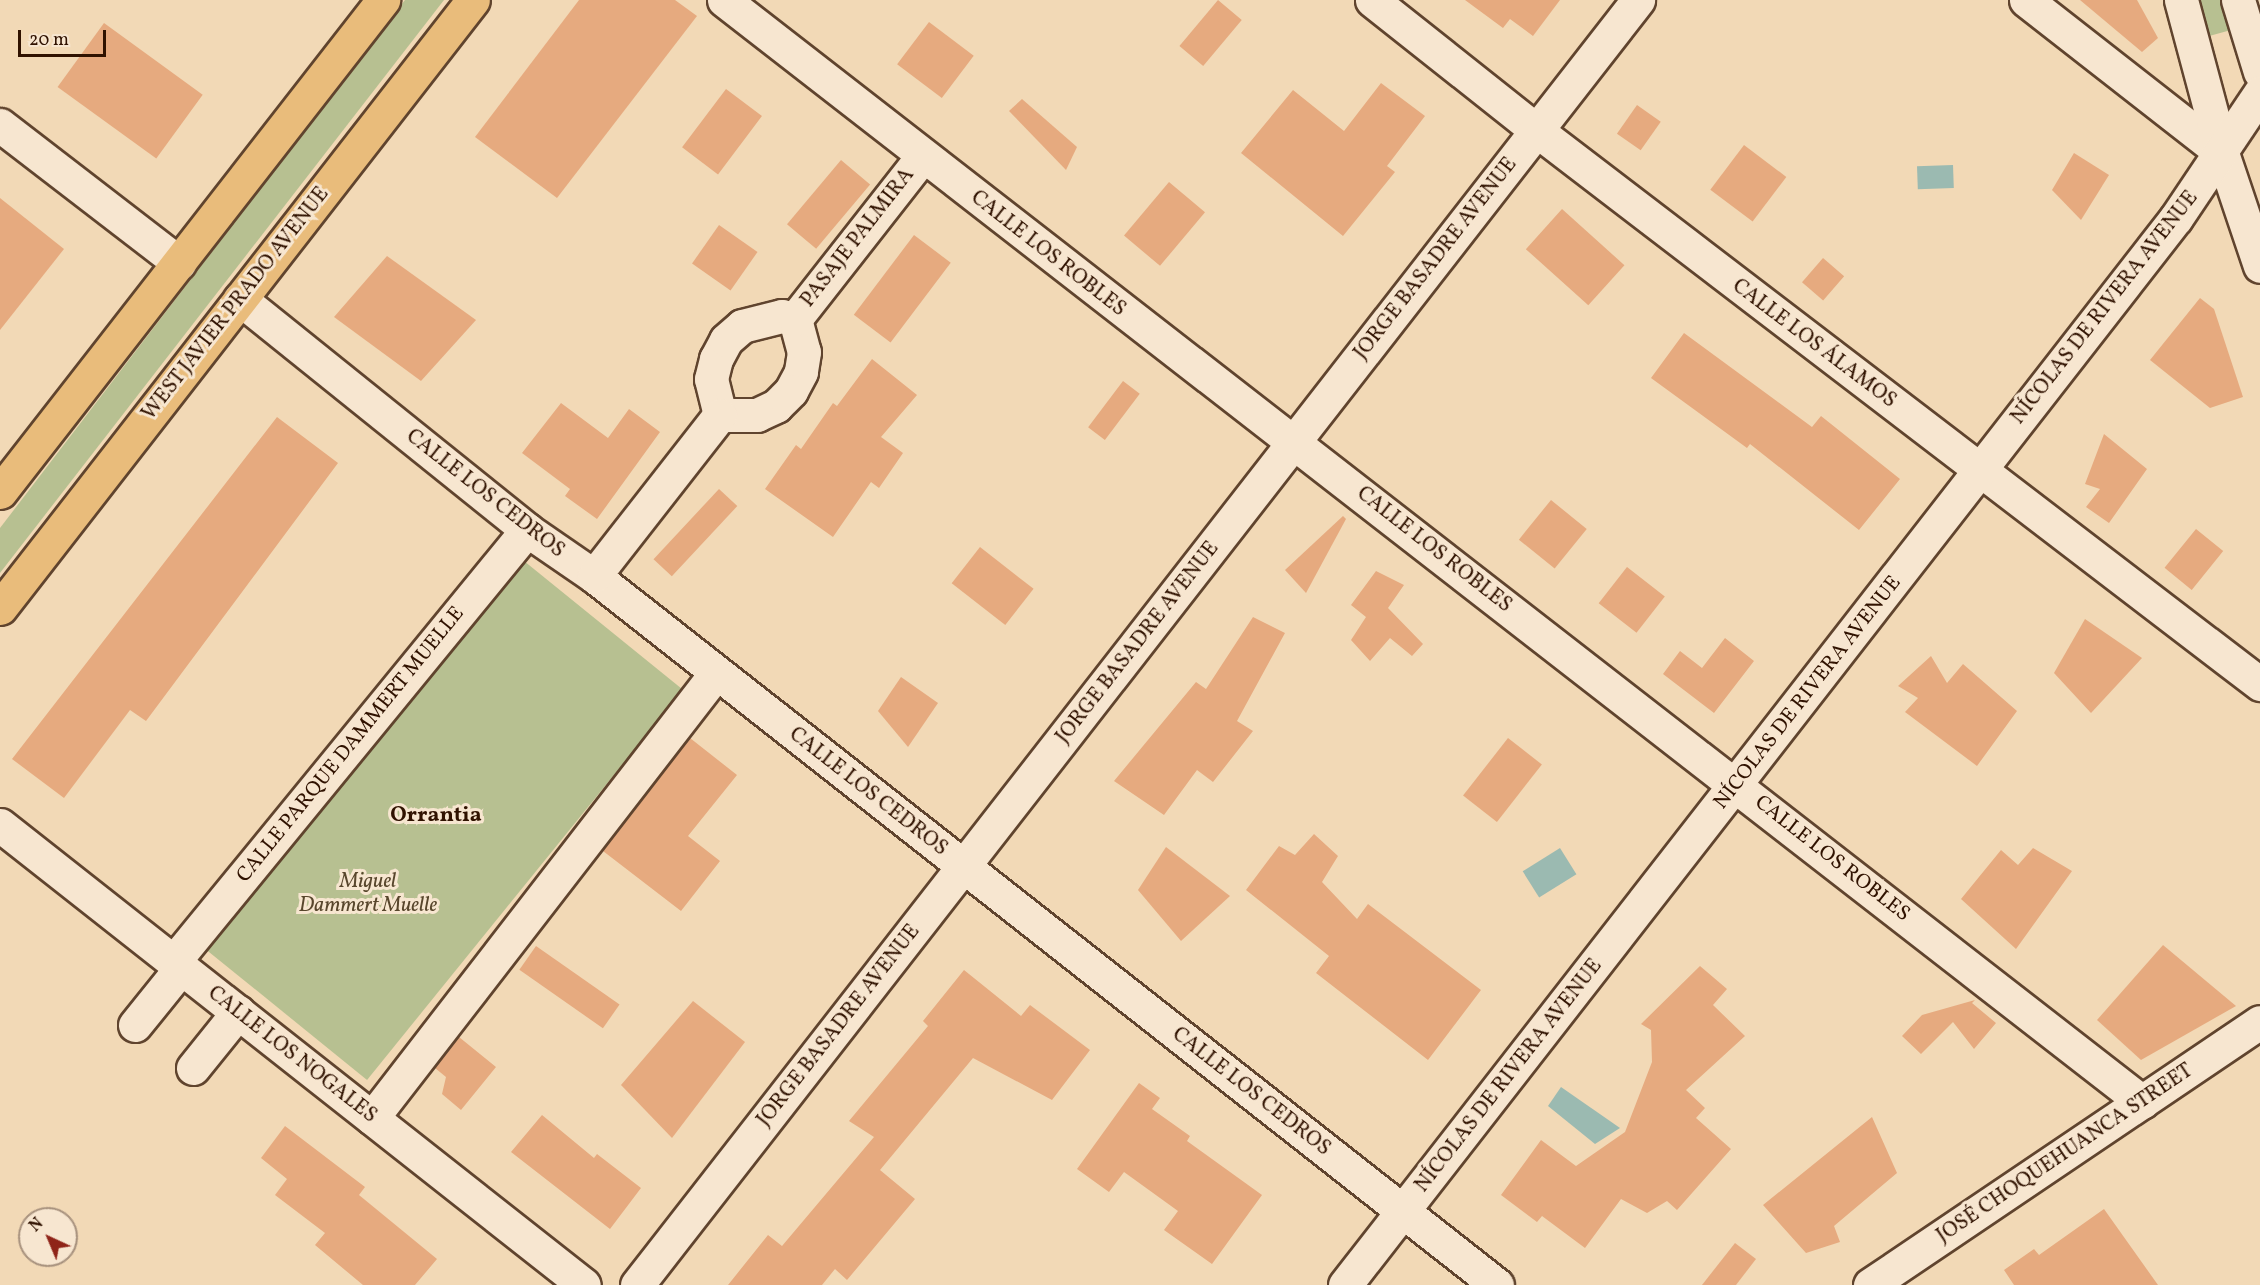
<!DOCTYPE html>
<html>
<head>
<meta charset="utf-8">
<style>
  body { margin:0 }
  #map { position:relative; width:2260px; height:1285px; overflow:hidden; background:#f2d9b6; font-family:Vollkorn,serif }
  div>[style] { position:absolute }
  .green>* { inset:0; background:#b7c091; transform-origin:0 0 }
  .water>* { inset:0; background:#9bbab1; transform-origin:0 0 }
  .building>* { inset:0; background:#e6aa7f; transform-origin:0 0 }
  .roads { filter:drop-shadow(2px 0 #60442e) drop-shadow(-2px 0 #60442e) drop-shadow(0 2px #60442e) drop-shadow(0 -2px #60442e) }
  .minor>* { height:33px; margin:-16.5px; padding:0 16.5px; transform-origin:16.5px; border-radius:16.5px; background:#f7e6d0 }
  .major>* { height:33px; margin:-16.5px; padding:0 16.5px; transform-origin:16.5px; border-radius:16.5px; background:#e9bc7b }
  span { translate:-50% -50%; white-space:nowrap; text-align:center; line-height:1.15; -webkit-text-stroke:6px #f7e6d0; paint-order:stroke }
  .street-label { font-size:21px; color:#301200 }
  .park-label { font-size:21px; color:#58462c; font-style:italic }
  .neighbourhood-label { font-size:22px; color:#301200; font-weight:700 }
  .north { position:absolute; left:18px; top:1207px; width:60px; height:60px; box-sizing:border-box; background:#f7e6d0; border:2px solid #a7917d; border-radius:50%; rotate:316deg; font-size:16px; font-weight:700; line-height:24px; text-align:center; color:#301200 }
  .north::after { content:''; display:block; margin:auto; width:21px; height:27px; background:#8f2418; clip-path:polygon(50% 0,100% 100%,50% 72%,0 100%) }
  .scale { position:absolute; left:18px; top:30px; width:88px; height:27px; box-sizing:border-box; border:3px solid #301200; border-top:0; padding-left:8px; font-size:18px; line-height:21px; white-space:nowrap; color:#301200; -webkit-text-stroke:4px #f7e6d0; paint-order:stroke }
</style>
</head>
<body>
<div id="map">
  <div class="green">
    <div style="clip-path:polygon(405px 0,444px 0,0 573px,0 528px)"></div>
    <div style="clip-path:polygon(2191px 0,2223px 0,2231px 30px,2202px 38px)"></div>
    <div style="left:498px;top:540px;width:238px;height:502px;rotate:39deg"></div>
  </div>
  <div class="water">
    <div style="left:1953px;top:165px;width:23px;height:36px;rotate:88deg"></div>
    <div style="left:1560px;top:848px;width:31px;height:44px;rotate:58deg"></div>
    <div style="clip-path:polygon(1561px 1087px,1620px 1128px,1595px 1144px,1548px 1106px)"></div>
  </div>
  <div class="building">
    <div style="clip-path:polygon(579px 0,675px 0,697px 16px,557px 198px,475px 137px)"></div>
    <div style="left:1218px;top:0;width:31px;height:60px;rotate:40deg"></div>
    <div style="clip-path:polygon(1465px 0,1560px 0,1533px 36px,1510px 19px,1503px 28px)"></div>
    <div style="clip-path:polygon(2080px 0,2137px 0,2158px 38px,2142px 52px)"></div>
    <div style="left:929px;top:22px;width:56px;height:53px;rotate:37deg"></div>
    <div style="left:104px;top:23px;width:122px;height:79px;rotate:36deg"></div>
    <div style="clip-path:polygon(1381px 83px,1425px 116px,1387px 166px,1395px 172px,1343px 236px,1241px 153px,1293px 90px,1344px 131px)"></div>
    <div style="left:726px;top:89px;width:45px;height:73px;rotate:37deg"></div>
    <div style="clip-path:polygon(1022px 99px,1077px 147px,1066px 170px,1009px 111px)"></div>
    <div style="left:1637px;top:105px;width:29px;height:35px;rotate:35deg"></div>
    <div style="left:1744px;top:145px;width:53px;height:56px;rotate:37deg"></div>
    <div style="clip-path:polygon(2074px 153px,2109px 175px,2081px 220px,2052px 190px)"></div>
    <div style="left:841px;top:160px;width:38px;height:84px;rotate:40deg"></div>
    <div style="left:1169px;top:182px;width:47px;height:70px;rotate:40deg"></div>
    <div style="clip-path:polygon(0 198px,64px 249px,0 330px)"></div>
    <div style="left:1562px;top:209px;width:84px;height:54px;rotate:42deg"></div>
    <div style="left:719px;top:225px;width:47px;height:47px;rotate:35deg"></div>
    <div style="left:914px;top:235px;width:46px;height:100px;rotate:37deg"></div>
    <div style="clip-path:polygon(387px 256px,476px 320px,421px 381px,334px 317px)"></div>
    <div style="left:1823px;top:258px;width:28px;height:32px;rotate:41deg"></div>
    <div style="clip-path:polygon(2200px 298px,2214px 309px,2243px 397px,2210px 408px,2150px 360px)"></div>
    <div style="clip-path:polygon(1684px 333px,1812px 427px,1821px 416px,1900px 479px,1859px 530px,1750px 444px,1747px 448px,1651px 378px)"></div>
    <div style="clip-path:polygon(872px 359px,917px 395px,881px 437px,903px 453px,879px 488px,871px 482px,833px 537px,765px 489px,796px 445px,801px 449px,833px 403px,837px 406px)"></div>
    <div style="left:1123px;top:381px;width:21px;height:58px;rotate:37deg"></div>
    <div style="clip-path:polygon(561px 403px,608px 438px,629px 409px,660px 432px,597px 519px,565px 496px,570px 489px,522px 453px)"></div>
    <div style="clip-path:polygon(277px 417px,338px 463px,146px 721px,130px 710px,64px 798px,12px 759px)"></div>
    <div style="clip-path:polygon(2104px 434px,2147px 469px,2109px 523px,2086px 507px,2100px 489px,2085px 484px)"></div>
    <div style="left:719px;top:489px;width:25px;height:96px;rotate:43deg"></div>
    <div style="left:1551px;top:500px;width:46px;height:51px;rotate:39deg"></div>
    <div style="clip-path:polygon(1343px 516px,1346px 519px,1306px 593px,1285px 570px)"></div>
    <div style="left:2196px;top:529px;width:35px;height:50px;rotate:39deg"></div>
    <div style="left:980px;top:547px;width:68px;height:46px;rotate:38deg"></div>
    <div style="left:1627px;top:567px;width:48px;height:46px;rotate:38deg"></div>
    <div style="clip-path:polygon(1376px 571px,1404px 585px,1388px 608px,1423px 644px,1412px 656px,1390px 638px,1370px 661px,1351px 640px,1366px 617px,1351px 605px)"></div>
    <div style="clip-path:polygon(1253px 617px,1285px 633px,1237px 721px,1253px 731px,1213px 782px,1197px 770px,1164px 815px,1114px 781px,1196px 682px,1206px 689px)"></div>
    <div style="clip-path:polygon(2085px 619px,2142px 658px,2091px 713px,2054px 673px)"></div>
    <div style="clip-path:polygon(1725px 638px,1754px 661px,1714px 713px,1663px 674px,1680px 651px,1702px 668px)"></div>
    <div style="clip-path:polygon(1931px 656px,1947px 683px,1963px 664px,2017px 711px,1977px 766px,1905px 712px,1918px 698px,1898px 686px)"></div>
    <div style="clip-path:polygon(901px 677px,938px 703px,908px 747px,878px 711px)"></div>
    <div style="clip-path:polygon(690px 738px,737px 775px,688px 836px,720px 861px,681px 911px,603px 851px)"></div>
    <div style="left:1508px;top:738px;width:43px;height:73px;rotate:38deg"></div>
    <div style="clip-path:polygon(1314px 834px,1338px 856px,1322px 882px,1357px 919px,1368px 904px,1481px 990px,1428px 1060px,1316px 973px,1329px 956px,1246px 890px,1279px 846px,1295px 855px)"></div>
    <div style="clip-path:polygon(1166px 847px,1230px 896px,1181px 941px,1138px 890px)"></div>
    <div style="clip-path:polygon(2033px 848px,2072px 871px,2016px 949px,1961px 899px,2001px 850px,2018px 865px)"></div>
    <div style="clip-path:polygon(2163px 945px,2236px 1006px,2141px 1060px,2097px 1020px)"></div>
    <div style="left:536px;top:946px;width:102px;height:29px;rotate:35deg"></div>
    <div style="clip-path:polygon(1700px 966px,1727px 989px,1713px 1005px,1745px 1036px,1686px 1090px,1705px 1108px,1696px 1118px,1731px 1149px,1677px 1210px,1667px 1201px,1647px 1213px,1621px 1199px,1585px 1248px,1542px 1216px,1537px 1222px,1501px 1195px,1541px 1140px,1576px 1166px,1625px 1132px,1652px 1062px,1651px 1030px,1641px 1024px)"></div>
    <div style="clip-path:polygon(964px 970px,1021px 1016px,1030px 1005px,1090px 1050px,1052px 1100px,973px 1058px,880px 1170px,915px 1199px,847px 1280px,835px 1269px,822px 1285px,728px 1285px,768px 1235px,782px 1246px,874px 1137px,849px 1121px,928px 1026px,923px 1021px)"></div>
    <div style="clip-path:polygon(1975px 1000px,1972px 1003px,1996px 1023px,1974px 1049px,1953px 1022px,1921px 1054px,1902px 1036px,1922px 1015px)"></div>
    <div style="clip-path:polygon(693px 1001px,745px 1042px,672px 1138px,621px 1085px)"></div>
    <div style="clip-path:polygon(459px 1037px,496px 1067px,461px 1110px,442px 1094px,446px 1077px,435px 1068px)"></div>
    <div style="clip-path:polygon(1139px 1083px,1160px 1098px,1152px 1109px,1190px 1136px,1187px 1141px,1262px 1195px,1212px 1264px,1164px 1230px,1178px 1211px,1124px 1172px,1109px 1192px,1077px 1169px)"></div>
    <div style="clip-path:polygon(542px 1115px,594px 1158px,597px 1154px,641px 1188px,610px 1229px,511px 1152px)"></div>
    <div style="clip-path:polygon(1872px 1117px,1897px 1173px,1834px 1226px,1840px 1242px,1806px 1253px,1763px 1205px)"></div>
    <div style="clip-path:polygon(285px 1126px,365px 1187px,359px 1195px,437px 1259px,415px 1285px,363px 1285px,315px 1245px,325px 1233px,275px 1195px,287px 1179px,261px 1158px)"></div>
    <div style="clip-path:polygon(2104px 1209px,2158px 1285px,2014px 1285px,2004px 1270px,2034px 1249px,2039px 1255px)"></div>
    <div style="clip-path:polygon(1735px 1243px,1756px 1259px,1736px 1285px,1702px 1285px)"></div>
  </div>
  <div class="roads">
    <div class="minor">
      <div style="left:724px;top:0;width:1796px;rotate:37.85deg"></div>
      <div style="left:1372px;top:0;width:209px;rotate:38.4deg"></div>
      <div style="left:1536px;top:130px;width:912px;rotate:37.42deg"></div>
      <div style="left:2026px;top:0;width:249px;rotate:38deg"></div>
      <div style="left:2181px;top:0;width:158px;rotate:75deg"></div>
      <div style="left:2222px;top:153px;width:119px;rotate:71.4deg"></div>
      <div style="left:2238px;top:0;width:75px;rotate:73deg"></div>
      <div style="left:0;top:125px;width:226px;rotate:37.6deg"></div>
      <div style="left:240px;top:299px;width:368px;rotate:38.8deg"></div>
      <div style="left:527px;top:530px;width:81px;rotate:34.5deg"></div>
      <div style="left:594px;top:576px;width:1148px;rotate:38.14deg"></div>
      <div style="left:782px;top:316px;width:13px;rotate:13deg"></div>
      <div style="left:795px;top:319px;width:34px;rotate:75deg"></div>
      <div style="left:804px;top:352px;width:20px;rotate:99deg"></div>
      <div style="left:801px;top:372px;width:21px;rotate:118deg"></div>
      <div style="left:791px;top:391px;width:21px;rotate:135deg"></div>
      <div style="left:776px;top:406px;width:21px;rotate:155deg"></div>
      <div style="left:757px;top:415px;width:37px;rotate:180deg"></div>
      <div style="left:720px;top:415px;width:37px;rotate:-104deg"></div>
      <div style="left:711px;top:379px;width:21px;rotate:-76deg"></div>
      <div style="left:716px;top:359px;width:21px;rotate:-62deg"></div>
      <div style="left:726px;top:340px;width:21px;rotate:-41deg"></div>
      <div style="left:742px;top:326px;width:41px;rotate:-14deg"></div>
      <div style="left:795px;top:319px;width:206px;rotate:-51.9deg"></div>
      <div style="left:594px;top:576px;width:204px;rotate:-52deg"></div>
      <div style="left:0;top:825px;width:743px;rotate:38.23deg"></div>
      <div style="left:175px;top:960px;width:556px;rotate:-50.7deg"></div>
      <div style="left:135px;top:1025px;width:73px;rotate:-51.1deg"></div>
      <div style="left:193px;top:1068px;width:72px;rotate:-51.2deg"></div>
      <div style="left:372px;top:1118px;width:562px;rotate:-52.29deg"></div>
      <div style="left:637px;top:1285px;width:1629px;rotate:-52.08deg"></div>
      <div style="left:1345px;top:1285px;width:1352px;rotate:-52.09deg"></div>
      <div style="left:2176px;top:218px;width:151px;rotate:-56.1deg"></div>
      <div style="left:1870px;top:1285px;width:470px;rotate:-34deg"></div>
    </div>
    <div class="major">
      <div style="left:0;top:492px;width:624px;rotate:-52.1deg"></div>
      <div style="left:0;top:608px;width:770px;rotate:-52.12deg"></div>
    </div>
  </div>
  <div class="street-label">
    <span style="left:858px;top:238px;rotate:-52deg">PASAJE PALMIRA</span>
    <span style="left:1048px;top:254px;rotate:38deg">CALLE LOS ROBLES</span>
    <span style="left:1436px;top:259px;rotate:-52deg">JORGE BASADRE AVENUE</span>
    <span style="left:236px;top:304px;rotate:-52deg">WEST JAVIER PRADO AVENUE</span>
    <span style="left:2105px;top:308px;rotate:-52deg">NÍCOLAS DE RIVERA AVENUE</span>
    <span style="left:1814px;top:344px;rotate:37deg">CALLE LOS ÁLAMOS</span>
    <span style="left:485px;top:494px;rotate:38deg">CALLE LOS CEDROS</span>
    <span style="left:1434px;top:550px;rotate:38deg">CALLE LOS ROBLES</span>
    <span style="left:1138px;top:643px;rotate:-52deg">JORGE BASADRE AVENUE</span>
    <span style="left:1808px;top:693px;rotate:-52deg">NÍCOLAS DE RIVERA AVENUE</span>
    <span style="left:351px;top:745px;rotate:-51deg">CALLE PARQUE DAMMERT MUELLE</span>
    <span style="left:868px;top:792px;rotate:38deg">CALLE LOS CEDROS</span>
    <span style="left:1832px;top:859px;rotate:38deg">CALLE LOS ROBLES</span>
    <span style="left:839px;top:1026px;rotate:-52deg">JORGE BASADRE AVENUE</span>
    <span style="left:292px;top:1055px;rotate:38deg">CALLE LOS NOGALES</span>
    <span style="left:1509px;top:1076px;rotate:-52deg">NÍCOLAS DE RIVERA AVENUE</span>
    <span style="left:1251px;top:1092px;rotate:38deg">CALLE LOS CEDROS</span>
    <span style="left:2065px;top:1154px;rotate:-34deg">JOSÉ CHOQUEHUANCA STREET</span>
  </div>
  <div class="park-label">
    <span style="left:368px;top:894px">Miguel<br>Dammert Muelle</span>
  </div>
  <div class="neighbourhood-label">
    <span style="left:436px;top:816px">Orrantia</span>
  </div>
  <div class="north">N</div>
  <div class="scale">20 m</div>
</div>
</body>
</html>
